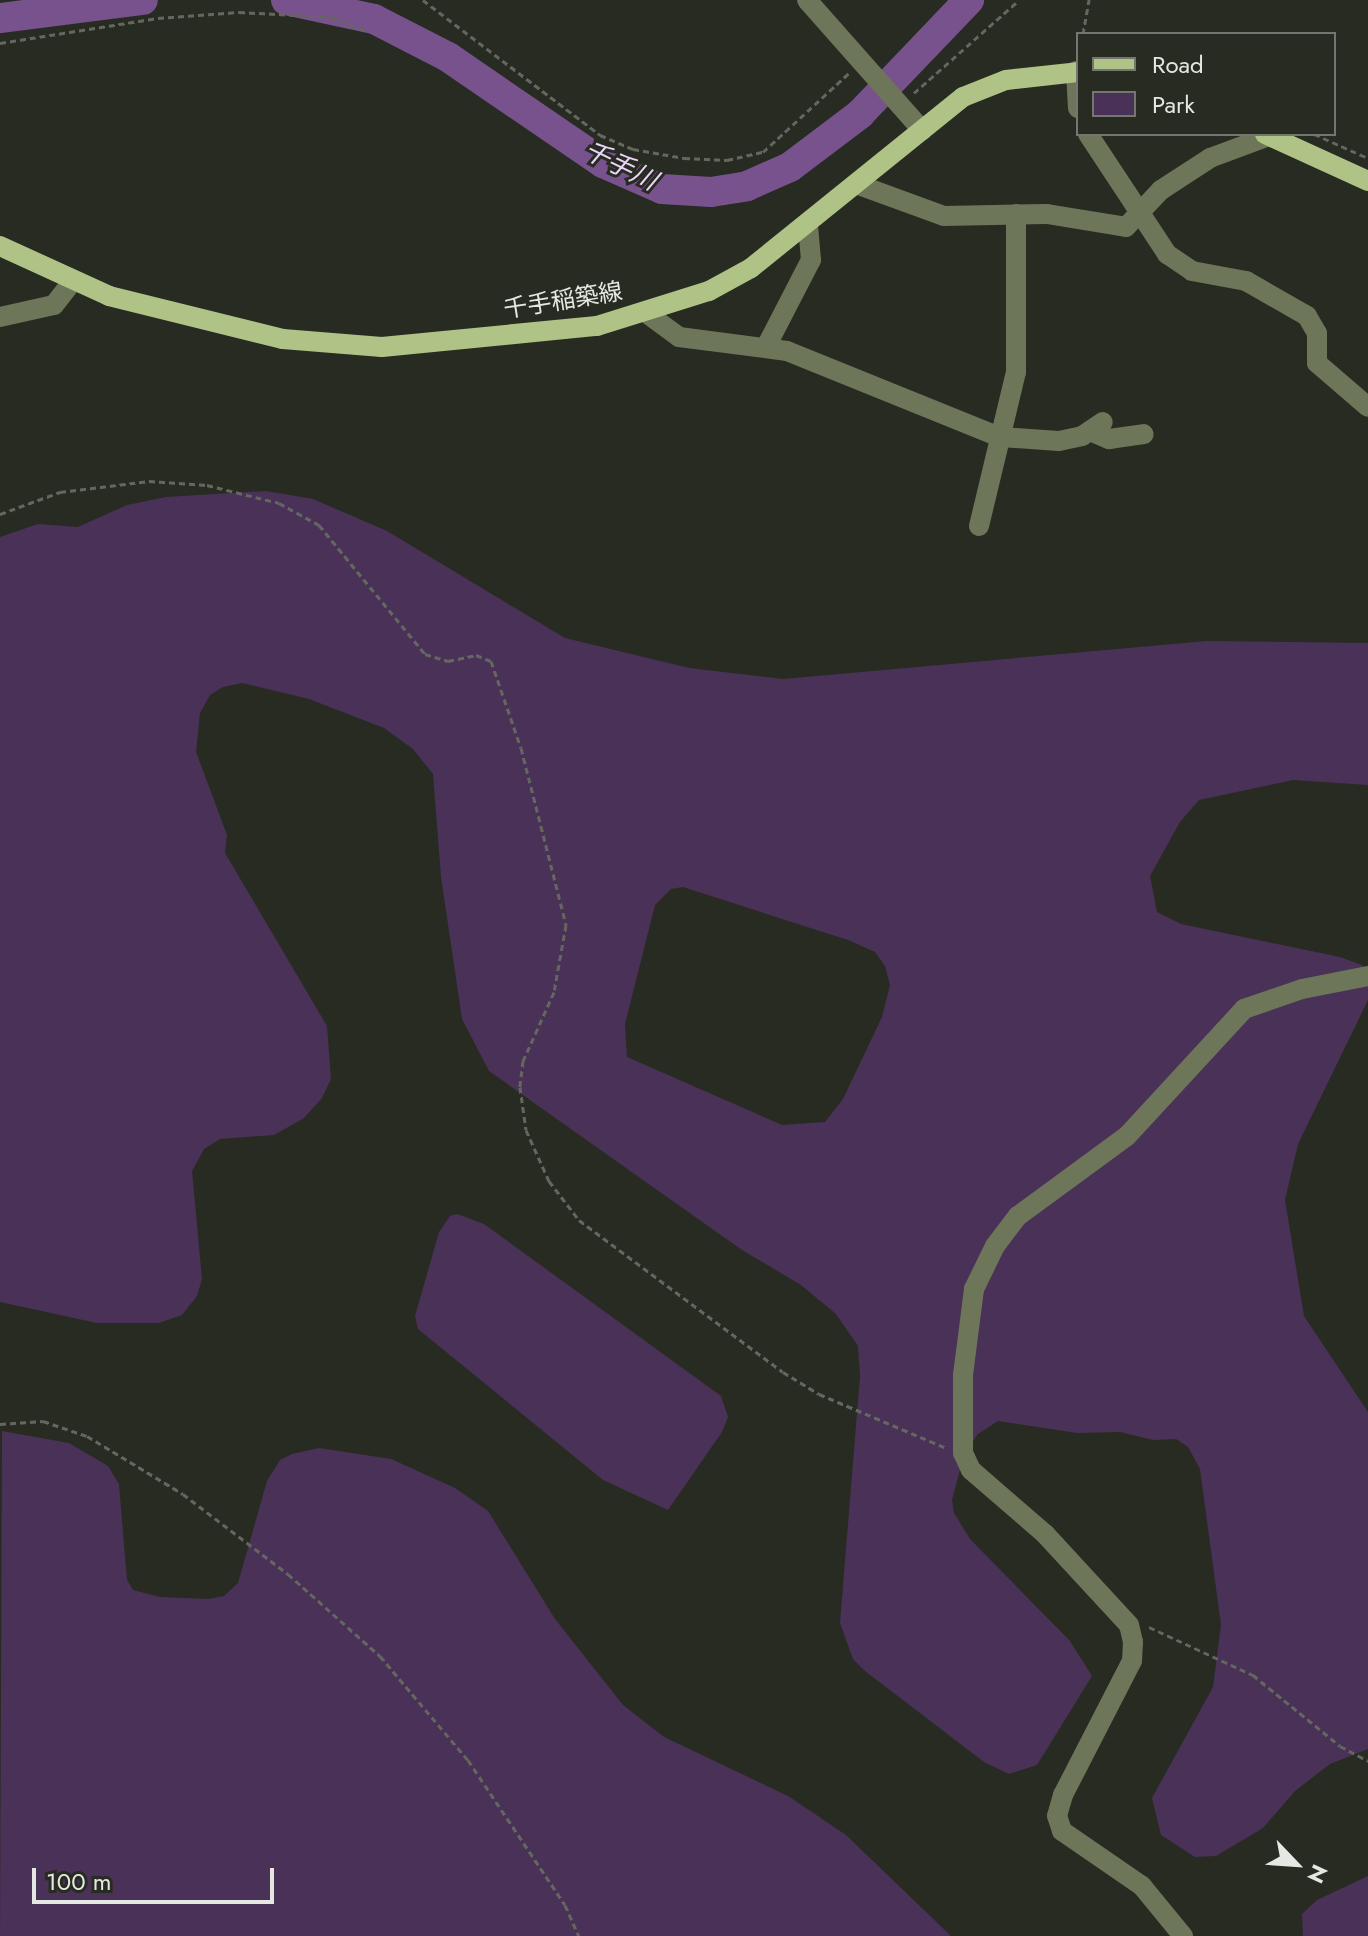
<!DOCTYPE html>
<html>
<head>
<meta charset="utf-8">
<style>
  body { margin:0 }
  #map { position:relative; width:1368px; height:1936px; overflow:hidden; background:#282b22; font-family:Jost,"Noto Sans JP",sans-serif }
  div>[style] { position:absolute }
  .green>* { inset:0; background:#4a3158 }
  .river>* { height:30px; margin:-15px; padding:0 15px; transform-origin:15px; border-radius:15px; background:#77528d }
  .path>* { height:3px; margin-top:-1.5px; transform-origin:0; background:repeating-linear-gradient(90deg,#64675f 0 6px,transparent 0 10px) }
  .minor>* { height:20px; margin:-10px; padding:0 10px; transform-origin:10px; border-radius:10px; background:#6d7659 }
  .major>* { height:20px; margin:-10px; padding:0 10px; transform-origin:10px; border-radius:10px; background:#afc387 }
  span { translate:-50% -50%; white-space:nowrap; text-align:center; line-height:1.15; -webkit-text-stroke:6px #282b22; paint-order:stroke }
  .street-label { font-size:24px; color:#e5e8e2 }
  .water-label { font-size:26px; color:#ebd6f9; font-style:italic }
  .legend { position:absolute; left:1076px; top:32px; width:260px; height:104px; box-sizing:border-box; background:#282b22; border:2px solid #74776f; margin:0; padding:10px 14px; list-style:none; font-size:24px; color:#e5e8e2 }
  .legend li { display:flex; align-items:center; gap:16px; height:40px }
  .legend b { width:40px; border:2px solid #74776f }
  .north { position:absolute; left:1256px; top:1824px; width:80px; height:80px; -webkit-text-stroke:6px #282b22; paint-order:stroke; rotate:115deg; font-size:22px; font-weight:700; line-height:32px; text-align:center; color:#e5e8e2 }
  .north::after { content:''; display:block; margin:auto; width:28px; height:36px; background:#e5e8e2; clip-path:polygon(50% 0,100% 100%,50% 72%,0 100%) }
  .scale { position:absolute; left:32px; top:1868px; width:242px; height:36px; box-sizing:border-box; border:4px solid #e5e8e2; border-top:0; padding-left:10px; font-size:24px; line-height:28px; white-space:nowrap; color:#e5e8e2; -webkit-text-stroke:6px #282b22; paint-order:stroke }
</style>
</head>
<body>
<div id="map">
  <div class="green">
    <div style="clip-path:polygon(evenodd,266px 491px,313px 499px,387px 531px,565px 638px,689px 668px,783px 679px,1207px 641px,1368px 643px,1368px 785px,1293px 780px,1199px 800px,1180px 822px,1150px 876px,1157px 912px,1181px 924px,1340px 957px,1362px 965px,1368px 979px,1368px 1000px,1298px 1144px,1285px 1200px,1304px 1316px,1368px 1412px,1368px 1749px,1330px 1764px,1295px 1791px,1263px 1828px,1216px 1856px,1195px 1857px,1161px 1835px,1152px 1798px,1213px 1687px,1221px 1625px,1200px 1469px,1188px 1447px,1176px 1439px,1153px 1440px,1120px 1432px,1077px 1433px,998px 1421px,978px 1434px,964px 1455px,952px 1500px,954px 1513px,970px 1539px,1070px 1641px,1092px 1676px,1037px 1765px,1009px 1774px,984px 1762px,865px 1671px,853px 1659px,840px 1623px,860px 1376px,858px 1346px,836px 1314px,801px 1285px,742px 1250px,489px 1071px,462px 1019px,441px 877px,433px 774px,413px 749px,384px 728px,309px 699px,242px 683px,223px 687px,210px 695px,200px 713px,196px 752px,227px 835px,225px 853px,327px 1026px,331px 1079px,322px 1098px,304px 1118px,274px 1135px,220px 1139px,204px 1149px,192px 1171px,202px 1279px,197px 1296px,182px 1315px,159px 1323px,97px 1323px,0 1302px,0 537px,38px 524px,78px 527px,127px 505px,166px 497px,266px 491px,683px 887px,848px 940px,875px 952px,885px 966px,890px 985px,882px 1017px,843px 1099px,825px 1122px,782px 1125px,627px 1057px,625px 1024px,655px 905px,671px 889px,683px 887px)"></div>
    <div style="clip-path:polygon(457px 1214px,484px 1224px,721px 1396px,728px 1417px,722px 1432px,668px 1510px,603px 1480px,418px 1329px,415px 1316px,439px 1232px,450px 1216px)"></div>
    <div style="clip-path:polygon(2px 1431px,69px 1443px,108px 1466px,119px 1484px,127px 1580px,133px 1590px,160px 1597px,208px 1599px,224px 1596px,238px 1583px,267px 1481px,280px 1460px,292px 1454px,319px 1448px,391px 1459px,455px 1488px,488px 1511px,555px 1619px,623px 1705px,664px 1737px,788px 1796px,846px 1835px,951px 1936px,0 1936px)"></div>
    <div style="clip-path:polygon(1368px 1876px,1368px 1936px,1303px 1936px,1302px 1914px,1317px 1900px)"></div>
  </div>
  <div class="river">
    <div style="left:286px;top:0;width:90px;rotate:12.2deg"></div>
    <div style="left:374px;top:19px;width:83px;rotate:27.2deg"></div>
    <div style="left:448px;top:57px;width:188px;rotate:34.4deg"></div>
    <div style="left:603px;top:163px;width:64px;rotate:23.8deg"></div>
    <div style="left:662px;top:189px;width:49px;rotate:3.5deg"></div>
    <div style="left:711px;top:192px;width:36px;rotate:-9deg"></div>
    <div style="left:747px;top:186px;width:47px;rotate:-23.8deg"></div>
    <div style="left:790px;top:167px;width:88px;rotate:-37.1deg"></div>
    <div style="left:860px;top:114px;width:158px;rotate:-46.3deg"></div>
    <div style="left:0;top:18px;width:144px;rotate:-7.2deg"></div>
  </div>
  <div class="path">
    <div style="left:423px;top:0;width:223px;rotate:37.3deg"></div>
    <div style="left:600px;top:135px;width:36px;rotate:23deg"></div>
    <div style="left:633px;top:149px;width:52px;rotate:10deg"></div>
    <div style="left:684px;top:158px;width:43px;rotate:2.7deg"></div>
    <div style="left:727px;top:160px;width:37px;rotate:-13deg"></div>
    <div style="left:763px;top:152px;width:117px;rotate:-42.6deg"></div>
    <div style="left:1083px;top:34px;width:35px;rotate:-80deg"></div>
    <div style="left:0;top:43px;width:160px;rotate:-9deg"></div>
    <div style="left:158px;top:18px;width:81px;rotate:-4.2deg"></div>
    <div style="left:239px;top:12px;width:92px;rotate:3.1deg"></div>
    <div style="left:331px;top:17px;width:37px;rotate:22deg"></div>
    <div style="left:914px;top:93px;width:140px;rotate:-41.5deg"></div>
    <div style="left:1314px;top:134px;width:59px;rotate:24deg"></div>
    <div style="left:0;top:514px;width:64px;rotate:-20.1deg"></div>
    <div style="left:60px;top:492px;width:90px;rotate:-7deg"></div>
    <div style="left:149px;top:481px;width:58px;rotate:3.9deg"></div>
    <div style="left:207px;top:485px;width:74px;rotate:14deg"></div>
    <div style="left:279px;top:503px;width:46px;rotate:28.8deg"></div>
    <div style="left:319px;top:525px;width:167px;rotate:50.6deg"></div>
    <div style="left:425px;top:654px;width:24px;rotate:17deg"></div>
    <div style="left:448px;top:661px;width:29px;rotate:-12deg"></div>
    <div style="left:476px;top:655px;width:16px;rotate:22deg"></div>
    <div style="left:491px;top:661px;width:92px;rotate:71deg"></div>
    <div style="left:521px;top:748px;width:183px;rotate:75.7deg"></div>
    <div style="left:566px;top:925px;width:68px;rotate:100.2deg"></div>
    <div style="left:554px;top:992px;width:76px;rotate:114.2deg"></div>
    <div style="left:523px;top:1061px;width:26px;rotate:97deg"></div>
    <div style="left:520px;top:1087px;width:43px;rotate:82.1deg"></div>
    <div style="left:526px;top:1130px;width:56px;rotate:65.7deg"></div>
    <div style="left:549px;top:1181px;width:49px;rotate:52.4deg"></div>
    <div style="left:579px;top:1220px;width:254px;rotate:36.7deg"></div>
    <div style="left:783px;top:1372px;width:42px;rotate:31.4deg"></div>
    <div style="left:819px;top:1394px;width:138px;rotate:23deg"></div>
    <div style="left:0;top:1424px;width:43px;rotate:-4deg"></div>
    <div style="left:43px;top:1421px;width:46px;rotate:18.8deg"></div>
    <div style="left:87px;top:1436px;width:112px;rotate:31.1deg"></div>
    <div style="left:183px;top:1494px;width:132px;rotate:37.3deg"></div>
    <div style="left:288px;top:1574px;width:123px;rotate:41.7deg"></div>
    <div style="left:380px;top:1656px;width:136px;rotate:49.8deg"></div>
    <div style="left:468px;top:1760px;width:174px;rotate:56.2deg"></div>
    <div style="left:565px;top:1905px;width:34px;rotate:66deg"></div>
    <div style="left:1149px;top:1627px;width:115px;rotate:24.8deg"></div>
    <div style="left:1253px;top:1675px;width:112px;rotate:39.2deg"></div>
    <div style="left:1340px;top:1746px;width:32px;rotate:28deg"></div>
  </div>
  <div class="minor">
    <div style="left:807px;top:0;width:174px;rotate:48.5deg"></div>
    <div style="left:1076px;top:71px;width:37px;rotate:87deg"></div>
    <div style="left:1088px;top:134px;width:144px;rotate:56.6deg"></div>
    <div style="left:1167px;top:254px;width:30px;rotate:34deg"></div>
    <div style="left:1192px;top:271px;width:55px;rotate:10.5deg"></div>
    <div style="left:1246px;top:281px;width:70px;rotate:29.8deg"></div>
    <div style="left:1307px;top:316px;width:20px;rotate:60deg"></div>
    <div style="left:1317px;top:333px;width:30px;rotate:90deg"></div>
    <div style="left:1317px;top:363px;width:67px;rotate:40.8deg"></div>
    <div style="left:859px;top:185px;width:90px;rotate:20deg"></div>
    <div style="left:944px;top:216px;width:103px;rotate:-1.1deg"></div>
    <div style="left:1047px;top:214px;width:80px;rotate:9.3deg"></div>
    <div style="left:1126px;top:227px;width:51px;rotate:-46.6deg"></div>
    <div style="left:1161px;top:190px;width:59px;rotate:-33.1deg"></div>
    <div style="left:1210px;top:158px;width:63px;rotate:-20.4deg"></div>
    <div style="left:645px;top:312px;width:42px;rotate:36.3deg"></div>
    <div style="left:679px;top:337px;width:109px;rotate:7.4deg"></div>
    <div style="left:787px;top:351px;width:230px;rotate:22deg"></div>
    <div style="left:1000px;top:437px;width:59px;rotate:3.9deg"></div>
    <div style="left:1059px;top:441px;width:24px;rotate:-12deg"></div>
    <div style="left:1082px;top:436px;width:25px;rotate:-34deg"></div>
    <div style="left:0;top:317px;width:55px;rotate:-12.5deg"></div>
    <div style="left:54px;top:305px;width:31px;rotate:-52deg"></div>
    <div style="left:766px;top:347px;width:98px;rotate:-62.7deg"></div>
    <div style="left:811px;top:260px;width:35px;rotate:-95deg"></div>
    <div style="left:1090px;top:431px;width:21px;rotate:23deg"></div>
    <div style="left:1109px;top:439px;width:35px;rotate:-8deg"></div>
    <div style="left:979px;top:526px;width:158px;rotate:-76.5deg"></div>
    <div style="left:1016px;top:372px;width:158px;rotate:-90deg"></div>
    <div style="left:1183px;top:1936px;width:65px;rotate:-129.4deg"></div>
    <div style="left:1142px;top:1886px;width:97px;rotate:-145.5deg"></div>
    <div style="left:1062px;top:1831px;width:16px;rotate:-108deg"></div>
    <div style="left:1057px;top:1816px;width:22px;rotate:-74deg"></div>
    <div style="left:1063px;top:1795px;width:151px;rotate:-62.8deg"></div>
    <div style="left:1132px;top:1661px;width:19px;rotate:-87deg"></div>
    <div style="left:1133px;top:1642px;width:17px;rotate:-103deg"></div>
    <div style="left:1129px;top:1625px;width:124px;rotate:-132.7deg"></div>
    <div style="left:1045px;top:1534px;width:98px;rotate:-139.1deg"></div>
    <div style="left:971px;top:1470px;width:19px;rotate:-115deg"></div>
    <div style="left:963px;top:1453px;width:78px;rotate:-90deg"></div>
    <div style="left:963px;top:1375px;width:87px;rotate:-82.7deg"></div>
    <div style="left:974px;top:1289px;width:48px;rotate:-64deg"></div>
    <div style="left:995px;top:1246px;width:38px;rotate:-53deg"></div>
    <div style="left:1018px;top:1216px;width:135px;rotate:-36.3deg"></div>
    <div style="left:1127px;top:1136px;width:173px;rotate:-47.3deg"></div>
    <div style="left:1244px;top:1009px;width:61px;rotate:-19deg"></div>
    <div style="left:1302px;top:989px;width:67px;rotate:-11.1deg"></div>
  </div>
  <div class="major">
    <div style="left:1265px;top:134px;width:113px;rotate:24.5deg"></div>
    <div style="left:0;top:246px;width:120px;rotate:24.6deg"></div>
    <div style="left:109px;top:296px;width:179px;rotate:13.9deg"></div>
    <div style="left:283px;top:339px;width:99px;rotate:4.6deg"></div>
    <div style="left:382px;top:347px;width:216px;rotate:-5.6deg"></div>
    <div style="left:597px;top:326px;width:117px;rotate:-17.4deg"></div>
    <div style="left:709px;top:291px;width:48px;rotate:-28.7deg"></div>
    <div style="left:751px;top:268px;width:272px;rotate:-38.9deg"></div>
    <div style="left:963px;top:97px;width:46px;rotate:-21.6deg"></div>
    <div style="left:1006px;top:80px;width:72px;rotate:-6.3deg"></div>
  </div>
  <div class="street-label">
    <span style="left:563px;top:300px;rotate:-9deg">千手稲築線</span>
  </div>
  <div class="water-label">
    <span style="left:620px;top:166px;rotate:26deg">千手川</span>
  </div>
  <ul class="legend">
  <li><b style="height:10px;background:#afc387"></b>Road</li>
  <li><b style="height:22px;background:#4a3158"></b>Park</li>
  </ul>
  <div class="north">N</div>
  <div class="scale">100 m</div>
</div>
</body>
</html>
